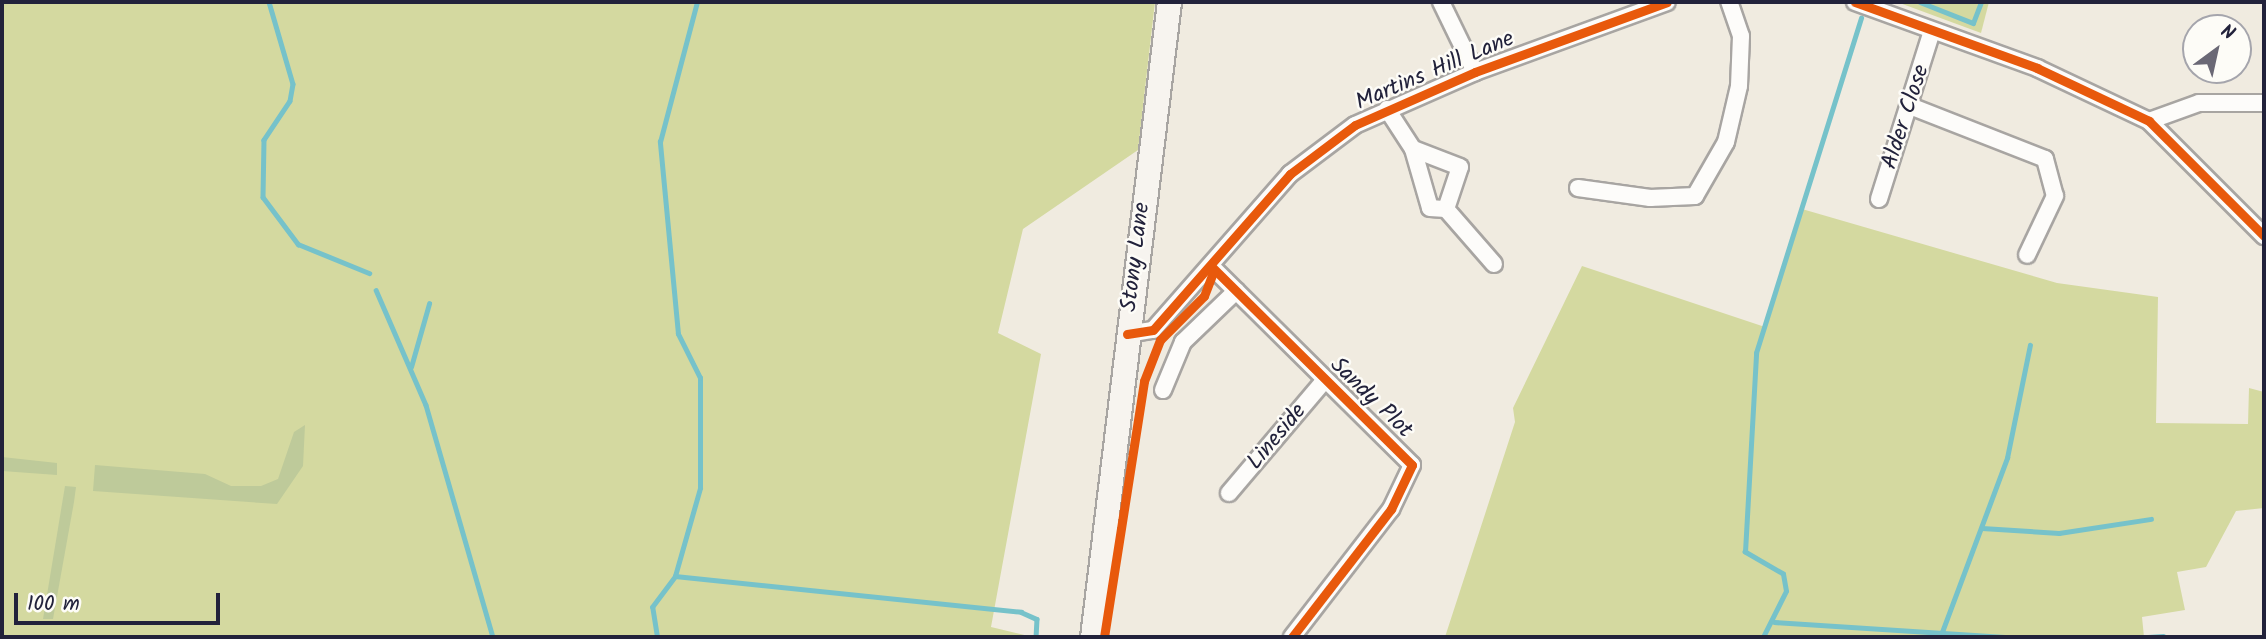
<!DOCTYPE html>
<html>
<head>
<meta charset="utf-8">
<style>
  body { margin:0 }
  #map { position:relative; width:2266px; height:639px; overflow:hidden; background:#f0ebe0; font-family:Kalam,sans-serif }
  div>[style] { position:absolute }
  .green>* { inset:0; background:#d4d9a0 }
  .forest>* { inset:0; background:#beca9a }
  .stream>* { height:4.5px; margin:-2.25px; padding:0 2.25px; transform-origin:2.25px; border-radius:2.25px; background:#76c2ca }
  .roads { filter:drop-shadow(2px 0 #a8a5a2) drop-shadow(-2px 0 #a8a5a2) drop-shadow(0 2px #a8a5a2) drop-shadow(0 -2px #a8a5a2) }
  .minor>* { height:16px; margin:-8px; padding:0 8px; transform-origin:8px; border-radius:8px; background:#fdfcfa }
  .secondary>* { height:23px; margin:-11.5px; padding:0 11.5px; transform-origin:11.5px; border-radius:11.5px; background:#f7f4ef }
  .cycleway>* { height:9px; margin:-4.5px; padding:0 4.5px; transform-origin:4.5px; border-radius:4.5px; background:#e8590c }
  span { translate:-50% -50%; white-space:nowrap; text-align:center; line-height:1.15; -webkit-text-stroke:5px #fdfcf7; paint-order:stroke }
  .street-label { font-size:23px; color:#22223b }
  .frame { position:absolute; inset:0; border:4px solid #22223b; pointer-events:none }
  .north { position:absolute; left:2182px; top:14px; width:70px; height:70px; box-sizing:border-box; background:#fdfcf7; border:2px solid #a5a5ac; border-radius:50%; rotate:33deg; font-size:19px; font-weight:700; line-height:28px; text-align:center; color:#22223b }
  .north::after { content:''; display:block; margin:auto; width:24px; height:32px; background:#6a6875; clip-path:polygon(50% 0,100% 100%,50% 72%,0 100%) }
  .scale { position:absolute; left:14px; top:593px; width:206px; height:32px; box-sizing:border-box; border:4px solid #22223b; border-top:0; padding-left:9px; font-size:21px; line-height:24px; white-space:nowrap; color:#22223b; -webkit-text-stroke:5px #fdfcf7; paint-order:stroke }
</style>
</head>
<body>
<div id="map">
  <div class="green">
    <div style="clip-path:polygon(2px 2px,1155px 2px,1138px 150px,1023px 229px,998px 333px,1041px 354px,991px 627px,1033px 637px,2px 637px)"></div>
    <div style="clip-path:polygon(1897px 2px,1989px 2px,1981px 33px)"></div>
    <div style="clip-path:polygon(1802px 209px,2057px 283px,2158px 297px,2156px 423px,2248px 424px,2249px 388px,2264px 392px,2264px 508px,2236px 511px,2206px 567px,2177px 572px,2185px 610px,2142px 617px,2144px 637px,1445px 637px,1515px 422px,1513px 408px,1582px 266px,1765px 327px)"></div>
  </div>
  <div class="forest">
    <div style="clip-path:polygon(305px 425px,303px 466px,277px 504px,93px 491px,95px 465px,205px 474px,231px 486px,261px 486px,278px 479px,294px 432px)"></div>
    <div style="clip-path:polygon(2px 457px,57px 463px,57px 475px,2px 471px)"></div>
    <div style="clip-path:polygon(65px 486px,76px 487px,74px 502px,53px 619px,43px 619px)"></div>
  </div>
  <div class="stream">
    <div style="left:269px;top:2px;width:85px;rotate:73.7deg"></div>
    <div style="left:293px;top:84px;width:17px;rotate:100deg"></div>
    <div style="left:290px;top:101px;width:47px;rotate:123.7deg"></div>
    <div style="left:264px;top:140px;width:57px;rotate:91deg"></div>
    <div style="left:263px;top:197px;width:59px;rotate:53.3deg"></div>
    <div style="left:298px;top:244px;width:77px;rotate:22.2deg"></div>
    <div style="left:1920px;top:2px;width:57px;rotate:21.6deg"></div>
    <div style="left:1973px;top:23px;width:22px;rotate:-69deg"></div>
    <div style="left:376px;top:290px;width:125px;rotate:66.5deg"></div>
    <div style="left:426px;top:405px;width:241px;rotate:73.9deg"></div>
    <div style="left:411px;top:367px;width:66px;rotate:-74.1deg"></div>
    <div style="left:1982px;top:528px;width:77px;rotate:3.7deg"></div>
    <div style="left:2059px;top:533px;width:93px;rotate:-8.7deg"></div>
    <div style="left:675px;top:576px;width:348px;rotate:5.9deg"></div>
    <div style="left:1021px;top:612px;width:17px;rotate:24deg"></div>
    <div style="left:1037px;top:619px;width:18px;rotate:93deg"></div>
    <div style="left:1774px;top:622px;width:235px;rotate:3.7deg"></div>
    <div style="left:1942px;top:632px;width:186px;rotate:-69.5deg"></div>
    <div style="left:2007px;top:458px;width:115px;rotate:-78.5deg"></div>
    <div style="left:657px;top:637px;width:30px;rotate:-99deg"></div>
    <div style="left:652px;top:607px;width:39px;rotate:-53deg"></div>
    <div style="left:675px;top:576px;width:91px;rotate:-74.1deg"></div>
    <div style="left:700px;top:488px;width:110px;rotate:-90deg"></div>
    <div style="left:700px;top:378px;width:49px;rotate:-116.6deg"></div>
    <div style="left:678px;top:334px;width:193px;rotate:-95.4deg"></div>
    <div style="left:660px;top:142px;width:145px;rotate:-75.2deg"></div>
    <div style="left:1763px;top:637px;width:51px;rotate:-63.4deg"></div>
    <div style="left:1786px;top:591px;width:17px;rotate:-100deg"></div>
    <div style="left:1783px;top:574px;width:44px;rotate:-149.9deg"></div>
    <div style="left:1745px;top:552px;width:199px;rotate:-86.8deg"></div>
    <div style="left:1756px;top:353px;width:351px;rotate:-72.6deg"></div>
    <div style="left:2148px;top:637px;width:15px;rotate:-4deg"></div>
  </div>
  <div class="roads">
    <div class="minor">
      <div style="left:1441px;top:2px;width:78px;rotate:64.1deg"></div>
      <div style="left:1855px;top:2px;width:194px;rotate:19.9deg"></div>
      <div style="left:2037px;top:68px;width:124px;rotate:25.3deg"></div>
      <div style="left:2149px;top:121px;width:163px;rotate:45deg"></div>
      <div style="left:1910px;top:106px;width:145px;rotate:21.4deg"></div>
      <div style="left:2045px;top:159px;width:38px;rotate:75deg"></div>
      <div style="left:2055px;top:196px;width:65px;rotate:115.4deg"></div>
      <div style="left:1387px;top:109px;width:48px;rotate:57deg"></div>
      <div style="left:1413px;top:149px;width:61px;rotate:73.9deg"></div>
      <div style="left:1430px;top:208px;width:16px;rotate:4deg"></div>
      <div style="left:1446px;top:209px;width:44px;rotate:-71.6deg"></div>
      <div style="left:1460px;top:167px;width:50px;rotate:-159deg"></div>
      <div style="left:2149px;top:121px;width:53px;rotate:-19.8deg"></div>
      <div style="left:2199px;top:103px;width:65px"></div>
      <div style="left:1578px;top:188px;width:73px;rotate:7.9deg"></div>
      <div style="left:1650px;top:198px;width:45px;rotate:-2.5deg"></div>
      <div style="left:1695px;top:196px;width:62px;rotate:-60.1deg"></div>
      <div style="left:1726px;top:142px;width:57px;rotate:-76.9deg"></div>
      <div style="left:1739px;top:86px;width:50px;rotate:-87.7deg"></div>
      <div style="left:1741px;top:36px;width:36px;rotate:-109deg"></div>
      <div style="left:1879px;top:199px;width:173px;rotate:-72.5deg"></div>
      <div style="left:1446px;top:209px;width:73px;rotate:48.9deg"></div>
      <div style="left:1213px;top:268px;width:280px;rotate:44.7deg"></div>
      <div style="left:1412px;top:465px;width:49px;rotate:115.5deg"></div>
      <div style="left:1391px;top:509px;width:162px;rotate:127.7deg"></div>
      <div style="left:1127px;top:334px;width:26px;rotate:-9deg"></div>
      <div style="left:1153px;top:330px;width:208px;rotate:-48.7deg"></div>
      <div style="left:1290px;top:174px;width:81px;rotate:-37deg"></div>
      <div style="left:1355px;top:125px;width:131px;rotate:-23.8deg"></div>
      <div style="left:1475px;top:72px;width:204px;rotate:-20deg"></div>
      <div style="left:1163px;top:390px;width:52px;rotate:-67.4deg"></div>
      <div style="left:1183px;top:342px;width:74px;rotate:-43.9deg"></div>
      <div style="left:1229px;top:493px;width:148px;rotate:-49.7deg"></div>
    </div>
    <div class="secondary">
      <div style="left:1092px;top:637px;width:640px;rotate:-83.09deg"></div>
    </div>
  </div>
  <div class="cycleway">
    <div style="left:1855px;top:2px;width:194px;rotate:19.9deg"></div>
    <div style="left:2037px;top:68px;width:124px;rotate:25.3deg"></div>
    <div style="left:2149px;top:121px;width:163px;rotate:45deg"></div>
    <div style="left:1213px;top:268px;width:280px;rotate:44.7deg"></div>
    <div style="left:1412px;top:465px;width:49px;rotate:115.5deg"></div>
    <div style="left:1391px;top:509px;width:162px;rotate:127.7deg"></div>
    <div style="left:1127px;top:334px;width:26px;rotate:-9deg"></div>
    <div style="left:1153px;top:330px;width:208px;rotate:-48.7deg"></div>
    <div style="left:1290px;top:174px;width:81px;rotate:-37deg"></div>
    <div style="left:1355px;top:125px;width:131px;rotate:-23.8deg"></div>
    <div style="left:1475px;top:72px;width:204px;rotate:-20deg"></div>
    <div style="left:1104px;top:637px;width:259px;rotate:-81.1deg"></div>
    <div style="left:1144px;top:381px;width:44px;rotate:-68.7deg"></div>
    <div style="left:1160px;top:340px;width:62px;rotate:-45deg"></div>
    <div style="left:1204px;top:296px;width:26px;rotate:-69deg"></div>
  </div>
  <div class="street-label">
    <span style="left:1435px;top:71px;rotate:-23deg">Martins Hill Lane</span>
    <span style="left:1906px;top:117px;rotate:-72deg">Alder Close</span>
    <span style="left:1136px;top:257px;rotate:-83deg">Stony Lane</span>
    <span style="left:1371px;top:398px;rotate:44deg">Sandy Plot</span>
    <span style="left:1277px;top:437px;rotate:-50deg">Lineside</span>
  </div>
  <div class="frame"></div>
  <div class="north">N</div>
  <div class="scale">100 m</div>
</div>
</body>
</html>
